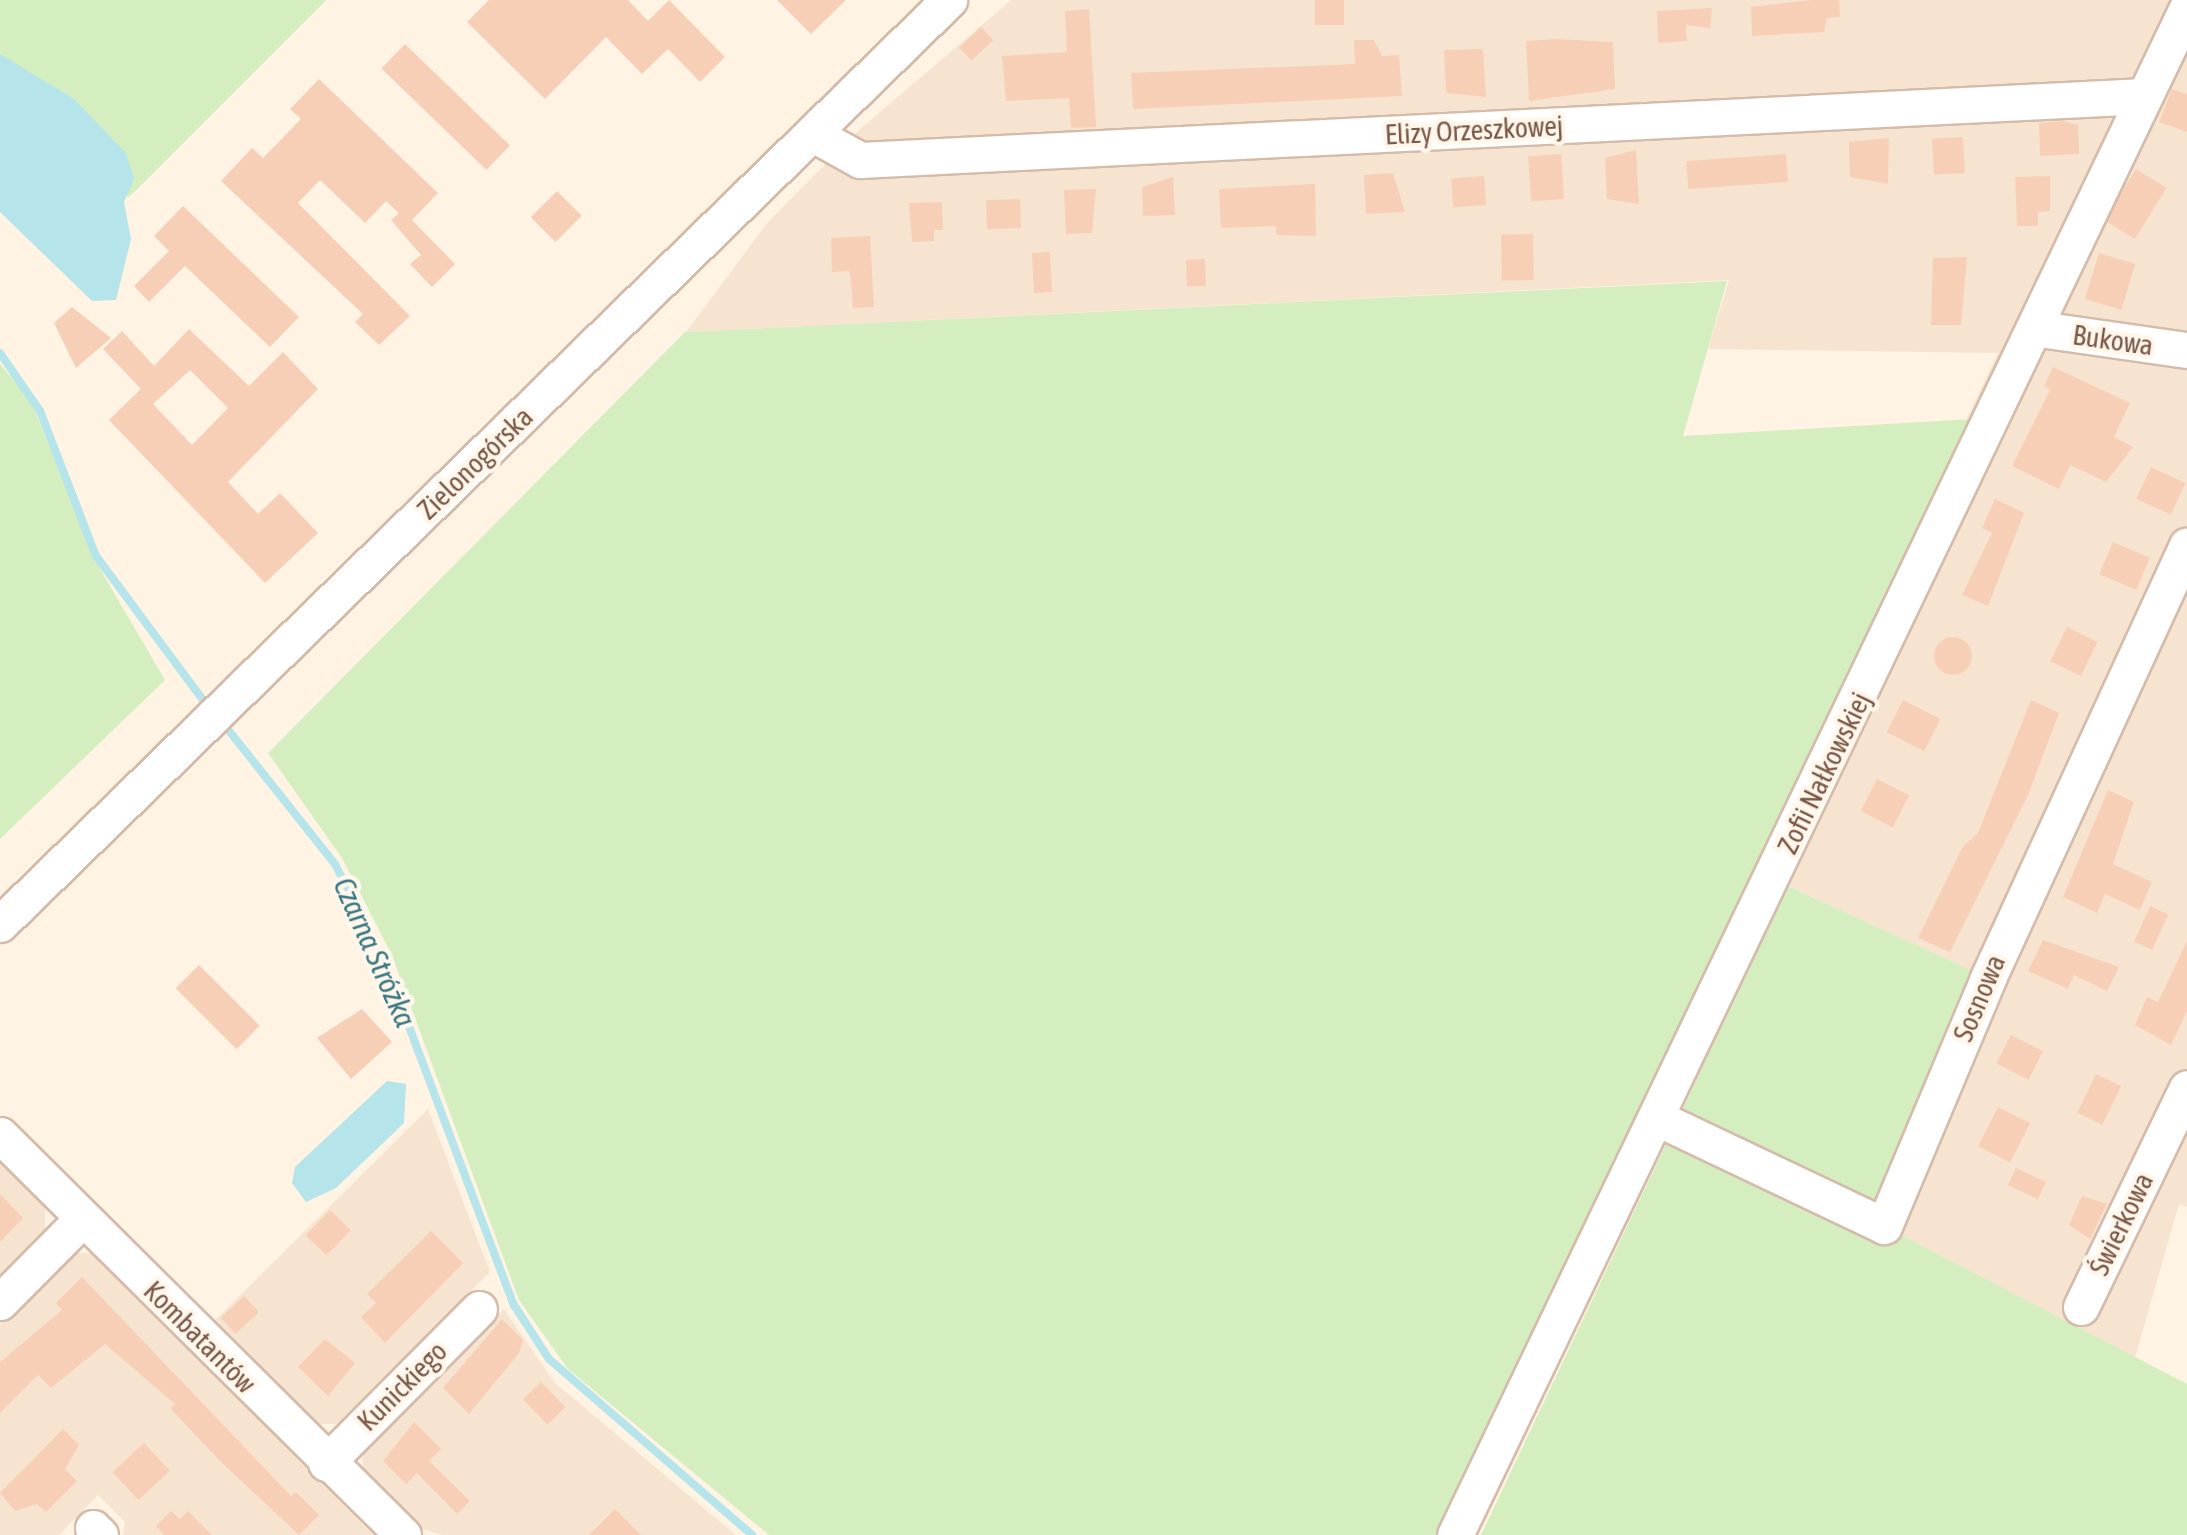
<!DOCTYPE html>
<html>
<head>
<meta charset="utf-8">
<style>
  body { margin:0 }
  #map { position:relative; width:2187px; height:1535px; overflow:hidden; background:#fff3e3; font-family:"Asap Condensed",sans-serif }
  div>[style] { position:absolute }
  .residential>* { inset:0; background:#f7e4d0 }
  .green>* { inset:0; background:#d4eec0 }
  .water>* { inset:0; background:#b5e4ea }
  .stream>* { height:8px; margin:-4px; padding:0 4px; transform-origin:4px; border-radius:4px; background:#b5e4ea }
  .building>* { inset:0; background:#f7cfb7; transform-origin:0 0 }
  .round { border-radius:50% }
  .roads { filter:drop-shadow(2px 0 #d4bbaa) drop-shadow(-2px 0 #d4bbaa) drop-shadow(0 2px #d4bbaa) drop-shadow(0 -2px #d4bbaa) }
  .minor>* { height:35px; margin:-17.5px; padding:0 17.5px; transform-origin:17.5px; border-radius:17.5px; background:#fff }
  span { translate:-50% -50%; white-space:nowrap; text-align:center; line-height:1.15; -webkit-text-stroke:9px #fff7eb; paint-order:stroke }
  .street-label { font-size:28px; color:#7a5646 }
  .water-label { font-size:30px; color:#387781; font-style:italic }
</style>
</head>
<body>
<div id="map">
  <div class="residential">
    <div style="clip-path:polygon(1011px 0,2187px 0,2187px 1207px,2179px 1204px,2135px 1358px,1884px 1226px,1987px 978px,1752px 869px,1998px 353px,1708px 349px,1729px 280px,686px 332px,767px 223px,859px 130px)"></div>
    <div style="clip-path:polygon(428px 1109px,490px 1272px,337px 1424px,312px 1424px,212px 1323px)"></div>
    <div style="clip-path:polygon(0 1159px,45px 1205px,45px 1229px,0 1275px)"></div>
    <div style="clip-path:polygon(69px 1253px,93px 1253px,373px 1535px,123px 1535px,125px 1522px,98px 1495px,59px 1535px,0 1535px,0 1323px)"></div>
    <div style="clip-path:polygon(504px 1309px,554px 1382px,736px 1535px,442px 1535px,413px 1526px,364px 1475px,362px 1449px)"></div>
  </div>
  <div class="green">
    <div style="clip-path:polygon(0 0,326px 0,129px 197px,0 141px)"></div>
    <div style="clip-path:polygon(1727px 281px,1683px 436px,1973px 419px,1438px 1535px,769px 1535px,568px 1369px,519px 1300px,391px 953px,342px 858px,268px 753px,685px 332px)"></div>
    <div style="clip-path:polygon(0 364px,31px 401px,96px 562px,165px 680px,0 839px)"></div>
    <div style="clip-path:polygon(1788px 886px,1988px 978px,1884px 1226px,2187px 1384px,2187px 1535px,1481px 1535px)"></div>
  </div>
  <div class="water">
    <div style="clip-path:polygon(0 54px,74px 99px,126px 153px,134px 179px,124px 202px,131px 239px,116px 300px,92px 301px,0 212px)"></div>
    <div style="clip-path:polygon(387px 1081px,406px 1084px,404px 1123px,336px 1188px,306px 1202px,292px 1183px,295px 1167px)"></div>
  </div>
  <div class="stream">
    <div style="left:0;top:353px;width:70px;rotate:55.4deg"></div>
    <div style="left:40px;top:411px;width:155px;rotate:68.9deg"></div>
    <div style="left:96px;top:556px;width:189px;rotate:53.4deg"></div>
    <div style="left:222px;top:722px;width:181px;rotate:51.5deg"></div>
    <div style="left:335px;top:864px;width:108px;rotate:63deg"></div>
    <div style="left:384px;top:960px;width:369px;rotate:69.4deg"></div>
    <div style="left:514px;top:1305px;width:64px;rotate:57.1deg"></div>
    <div style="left:549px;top:1359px;width:269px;rotate:40.9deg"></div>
  </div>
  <div class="building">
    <div style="clip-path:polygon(489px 0,628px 0,648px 21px,669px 0,725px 57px,700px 82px,668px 49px,642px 74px,606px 37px,545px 99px,467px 22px)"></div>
    <div style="clip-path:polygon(777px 0,846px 0,811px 34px)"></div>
    <div style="left:1315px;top:0;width:29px;height:25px"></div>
    <div style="clip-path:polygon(1811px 0,1839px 0,1840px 17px,1827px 18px,1824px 32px,1752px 36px,1751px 7px)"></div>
    <div style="clip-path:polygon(1712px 8px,1710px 28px,1686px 25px,1687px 41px,1658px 43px,1657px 11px)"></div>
    <div style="clip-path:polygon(1089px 9px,1096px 127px,1071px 128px,1069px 98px,1006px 101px,1002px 56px,1067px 52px,1065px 11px)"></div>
    <div style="left:981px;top:27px;width:18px;height:30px;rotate:47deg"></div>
    <div style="clip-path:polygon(1555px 39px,1613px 42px,1615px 89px,1529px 101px,1526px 41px)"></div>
    <div style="clip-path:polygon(1354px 40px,1374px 40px,1382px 56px,1399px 55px,1402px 96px,1133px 109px,1131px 73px,1355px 64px)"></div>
    <div style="left:405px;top:44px;width:146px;height:34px;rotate:44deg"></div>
    <div style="clip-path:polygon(1483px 49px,1486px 97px,1446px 93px,1444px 50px)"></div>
    <div style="clip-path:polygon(319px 79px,438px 193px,412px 220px,455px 264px,432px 287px,410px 264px,421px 255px,391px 220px,399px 213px,386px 201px,365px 223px,320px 180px,298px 203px,410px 316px,379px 345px,355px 322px,363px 314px,221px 181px,252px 148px,263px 158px,301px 119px,290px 109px)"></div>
    <div style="clip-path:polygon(2172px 89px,2187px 94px,2187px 132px,2159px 122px)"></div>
    <div style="clip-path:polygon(2063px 121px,2078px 125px,2079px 154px,2040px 156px,2039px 123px)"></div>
    <div style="left:1963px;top:137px;width:36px;height:31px;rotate:87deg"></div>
    <div style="clip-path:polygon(1889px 138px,1888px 184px,1850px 177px,1849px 142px)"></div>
    <div style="clip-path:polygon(1636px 150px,1639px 204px,1607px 199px,1605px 158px)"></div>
    <div style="left:1561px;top:154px;width:45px;height:33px;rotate:86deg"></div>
    <div style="left:1786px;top:154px;width:28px;height:100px;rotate:86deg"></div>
    <div style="left:2136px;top:169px;width:36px;height:60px;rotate:32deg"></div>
    <div style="clip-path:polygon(1393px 173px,1405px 212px,1366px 214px,1364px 175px)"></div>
    <div style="left:1484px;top:176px;width:29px;height:33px;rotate:86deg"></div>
    <div style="clip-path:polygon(2050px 176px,2050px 211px,2038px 212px,2038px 226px,2017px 226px,2015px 177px)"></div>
    <div style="clip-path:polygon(1173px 177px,1175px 215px,1143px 216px,1142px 187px)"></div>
    <div style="clip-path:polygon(1315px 184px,1316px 236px,1277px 235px,1276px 226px,1221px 228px,1219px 189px)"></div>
    <div style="clip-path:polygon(1096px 189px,1092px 233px,1066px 234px,1064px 190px)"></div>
    <div style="left:557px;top:191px;width:35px;height:37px;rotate:45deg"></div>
    <div style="left:1020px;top:199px;width:29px;height:34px;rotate:88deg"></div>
    <div style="clip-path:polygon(942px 202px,943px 230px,934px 230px,934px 241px,912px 242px,909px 203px)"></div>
    <div style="clip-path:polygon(183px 206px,299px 317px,270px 347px,185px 266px,149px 302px,134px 286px,169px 251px,154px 236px)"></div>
    <div style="left:1533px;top:234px;width:46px;height:32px;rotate:89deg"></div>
    <div style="clip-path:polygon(870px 236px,874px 307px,853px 308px,850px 271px,832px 272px,831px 238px)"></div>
    <div style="left:1050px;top:252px;width:40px;height:18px;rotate:87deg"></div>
    <div style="left:2099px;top:253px;width:38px;height:48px;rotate:17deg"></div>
    <div style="clip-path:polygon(1967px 257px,1961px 325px,1931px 325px,1933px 258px)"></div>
    <div style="left:1205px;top:259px;width:27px;height:19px;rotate:88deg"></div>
    <div style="clip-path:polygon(72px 307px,111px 338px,76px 368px,54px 323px)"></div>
    <div style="clip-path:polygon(evenodd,189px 329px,249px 386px,283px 352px,318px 389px,228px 482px,258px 514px,280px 493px,318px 533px,265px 583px,109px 420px,141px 389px,103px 349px,122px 331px,154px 366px,189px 329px,190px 370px,228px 408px,192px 445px,153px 404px,190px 370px)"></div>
    <div style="clip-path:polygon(2053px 367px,2130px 403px,2114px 437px,2133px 447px,2106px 482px,2070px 465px,2059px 489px,2012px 466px,2050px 390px,2044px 386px)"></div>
    <div style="left:2151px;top:467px;width:38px;height:35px;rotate:25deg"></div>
    <div style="clip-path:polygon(1995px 499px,2024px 513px,1988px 606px,1962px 595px,1992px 533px,1982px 528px)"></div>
    <div style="left:2113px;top:542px;width:40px;height:35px;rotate:23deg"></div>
    <div style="left:2067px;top:627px;width:34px;height:38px;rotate:26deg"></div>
    <div class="round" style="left:1934px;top:637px;width:38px;height:38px"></div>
    <div style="left:1903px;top:700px;width:42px;height:36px;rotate:27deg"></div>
    <div style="clip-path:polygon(2031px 700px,2059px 713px,2028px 795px,1950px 952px,1918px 938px,1962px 848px,1978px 833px)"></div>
    <div style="left:1877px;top:779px;width:36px;height:36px;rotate:27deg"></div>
    <div style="clip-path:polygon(2108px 790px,2134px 802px,2113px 864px,2152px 882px,2140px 910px,2105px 894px,2097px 913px,2063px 897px)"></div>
    <div style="left:2150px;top:906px;width:20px;height:39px;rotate:24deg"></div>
    <div style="clip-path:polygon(2043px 940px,2119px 967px,2107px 991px,2074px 975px,2068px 989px,2028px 971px)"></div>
    <div style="clip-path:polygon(2187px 941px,2187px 1011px,2171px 1045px,2135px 1025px,2147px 997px,2158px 1002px)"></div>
    <div style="left:199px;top:965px;width:86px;height:33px;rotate:45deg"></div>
    <div style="clip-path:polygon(362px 1009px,392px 1042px,351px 1079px,317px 1038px)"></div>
    <div style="left:2011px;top:1035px;width:36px;height:32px;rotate:27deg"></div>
    <div style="left:2096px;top:1074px;width:28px;height:43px;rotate:26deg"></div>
    <div style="left:1998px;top:1107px;width:36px;height:44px;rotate:27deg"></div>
    <div style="left:2016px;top:1168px;width:33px;height:19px;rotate:25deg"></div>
    <div style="clip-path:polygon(0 1194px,23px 1218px,0 1242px)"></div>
    <div style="clip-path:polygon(2082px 1196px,2107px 1204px,2090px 1239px,2069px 1225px)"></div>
    <div style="left:330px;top:1210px;width:29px;height:35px;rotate:44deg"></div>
    <div style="clip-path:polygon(431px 1231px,463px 1263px,385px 1343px,361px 1317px,376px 1303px,367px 1294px)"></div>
    <div style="clip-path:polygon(82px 1277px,291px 1496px,296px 1492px,319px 1515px,299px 1535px,219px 1460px,170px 1408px,175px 1404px,105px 1344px,51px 1388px,38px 1375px,0 1413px,0 1362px,62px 1310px,56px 1303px)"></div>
    <div style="left:244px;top:1296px;width:22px;height:32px;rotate:47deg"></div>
    <div style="clip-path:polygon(502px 1319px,523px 1340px,519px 1353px,469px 1414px,443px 1388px)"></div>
    <div style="clip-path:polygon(325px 1339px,355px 1363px,328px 1396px,298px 1367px)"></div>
    <div style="left:541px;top:1382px;width:35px;height:25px;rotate:46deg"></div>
    <div style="clip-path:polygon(414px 1422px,441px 1449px,429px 1461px,470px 1501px,457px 1514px,417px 1473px,406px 1484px,383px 1461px)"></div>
    <div style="clip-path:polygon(63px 1429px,79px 1445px,65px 1469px,77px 1481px,46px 1512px,37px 1504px,15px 1511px,0 1493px)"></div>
    <div style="left:144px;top:1443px;width:38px;height:43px;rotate:47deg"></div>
    <div style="clip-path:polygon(615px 1509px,641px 1535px,589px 1535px)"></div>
    <div style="clip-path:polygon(171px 1511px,180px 1519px,188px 1511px,212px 1535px,164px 1535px,156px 1526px)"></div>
  </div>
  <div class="roads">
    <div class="minor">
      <div style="left:813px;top:134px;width:54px;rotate:29deg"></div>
      <div style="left:860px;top:160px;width:1286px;rotate:-2.85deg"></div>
      <div style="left:2039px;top:329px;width:149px;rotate:8.1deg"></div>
      <div style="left:0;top:924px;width:1325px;rotate:-44.24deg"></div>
      <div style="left:1657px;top:1118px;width:251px;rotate:25.4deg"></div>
      <div style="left:1884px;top:1226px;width:269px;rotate:-67.2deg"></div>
      <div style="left:1988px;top:978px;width:476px;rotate:-65.3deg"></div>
      <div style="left:0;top:1135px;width:568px;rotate:44.79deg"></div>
      <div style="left:0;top:1302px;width:117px;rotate:-45.3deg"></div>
      <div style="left:2081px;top:1307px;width:243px;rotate:-64.2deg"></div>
      <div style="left:326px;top:1463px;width:217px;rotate:-45.2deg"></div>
      <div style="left:93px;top:1528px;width:10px;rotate:45deg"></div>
      <div style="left:1455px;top:1535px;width:1693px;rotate:-64.39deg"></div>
    </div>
  </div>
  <div class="street-label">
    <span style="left:1474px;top:130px;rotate:-3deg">Elizy Orzeszkowej</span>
    <span style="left:2113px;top:340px;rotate:8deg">Bukowa</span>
    <span style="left:475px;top:463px;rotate:-44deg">Zielonogórska</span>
    <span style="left:1824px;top:773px;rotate:-64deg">Zofii Nałkowskiej</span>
    <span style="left:1979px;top:998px;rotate:-67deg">Sosnowa</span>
    <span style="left:2121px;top:1224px;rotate:-64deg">Świerkowa</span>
    <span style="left:200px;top:1337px;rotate:45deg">Kombatantów</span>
    <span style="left:402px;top:1386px;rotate:-45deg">Kunickiego</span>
  </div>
  <div class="water-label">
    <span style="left:375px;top:952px;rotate:66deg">Czarna Stróżka</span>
  </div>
</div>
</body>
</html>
